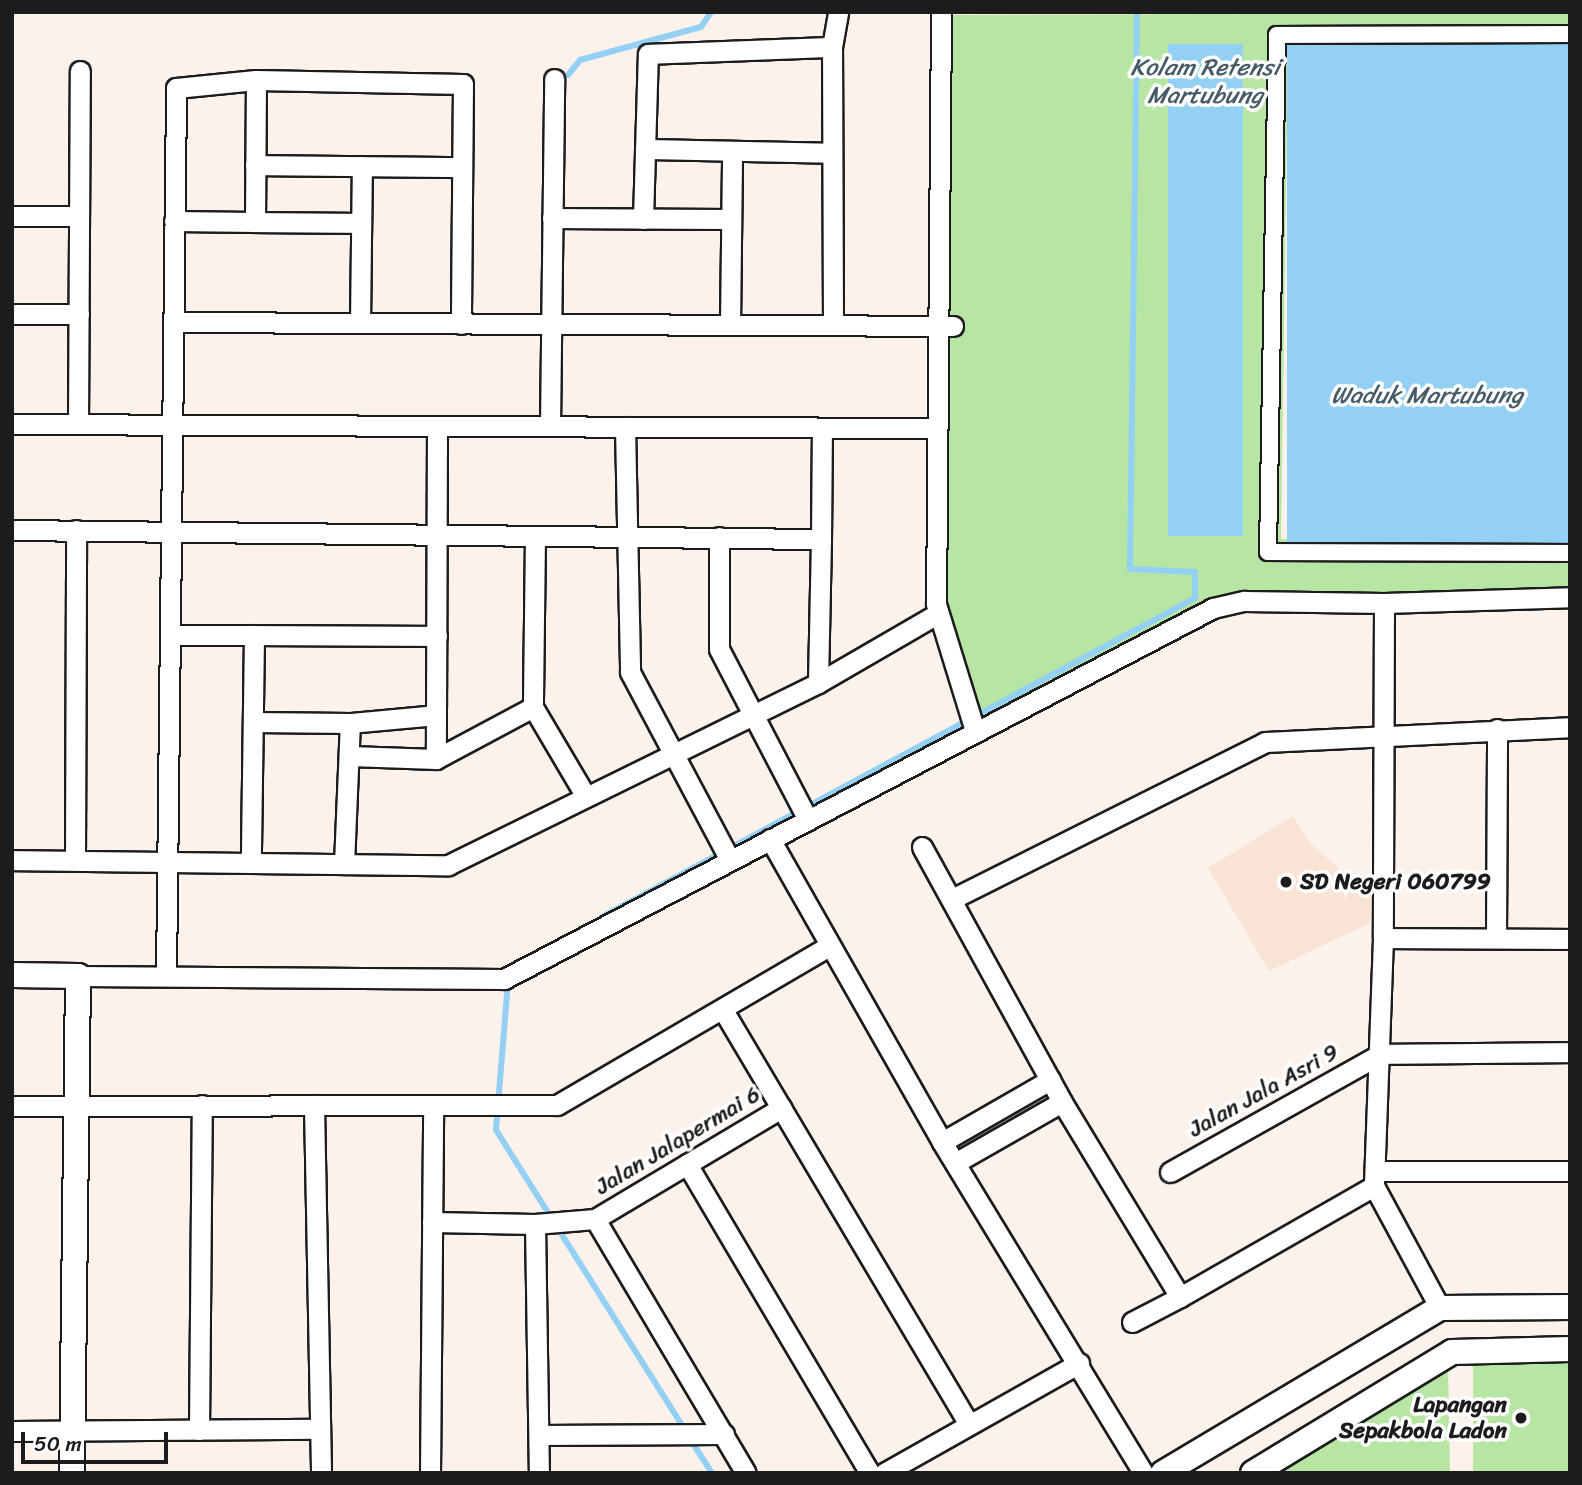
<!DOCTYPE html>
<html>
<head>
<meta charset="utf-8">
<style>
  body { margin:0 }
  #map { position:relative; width:1582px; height:1485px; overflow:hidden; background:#fcf2ec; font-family:Sriracha,sans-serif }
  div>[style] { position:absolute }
  .built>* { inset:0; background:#f8e3d5 }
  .green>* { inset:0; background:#b7e5a3; transform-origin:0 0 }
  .water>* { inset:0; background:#94cff4; transform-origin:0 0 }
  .stream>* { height:6px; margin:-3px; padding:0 3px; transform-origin:3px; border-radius:3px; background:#94cff4 }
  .roads { filter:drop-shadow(2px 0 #1c1c1c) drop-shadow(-2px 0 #1c1c1c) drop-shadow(0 2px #1c1c1c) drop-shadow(0 -2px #1c1c1c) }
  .pedestrian>* { height:16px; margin:-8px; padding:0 8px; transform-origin:8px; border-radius:8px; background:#fff }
  .minor>* { height:19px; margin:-9.5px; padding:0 9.5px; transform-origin:9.5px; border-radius:9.5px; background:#fff }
  .tertiary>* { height:24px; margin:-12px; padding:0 12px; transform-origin:12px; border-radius:12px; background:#fff }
  .dots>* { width:19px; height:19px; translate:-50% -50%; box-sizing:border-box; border:4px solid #fff; border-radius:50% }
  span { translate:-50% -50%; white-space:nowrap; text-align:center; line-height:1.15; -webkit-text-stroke:7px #fff; paint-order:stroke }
  .poi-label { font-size:23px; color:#1c1c1c; font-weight:700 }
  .left { translate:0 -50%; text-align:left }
  .right { translate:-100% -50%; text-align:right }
  .street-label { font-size:23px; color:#1c1c1c }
  .water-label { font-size:24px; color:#465b68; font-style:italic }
  .frame { position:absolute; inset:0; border:14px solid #1c1c1c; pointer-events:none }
  .scale { position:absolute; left:21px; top:1432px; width:147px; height:32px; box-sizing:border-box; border:4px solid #1c1c1c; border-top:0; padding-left:9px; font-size:21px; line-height:24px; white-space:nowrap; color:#1c1c1c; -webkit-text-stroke:5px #fff; paint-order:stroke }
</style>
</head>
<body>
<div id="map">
  <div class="built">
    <div style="clip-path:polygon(1293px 816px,1311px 844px,1372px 897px,1370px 923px,1269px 971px,1208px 868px)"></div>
  </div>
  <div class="green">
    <div style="clip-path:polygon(1570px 13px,1570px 42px,1288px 43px,1281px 539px,1570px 544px,1570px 595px,1210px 599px,967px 727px,930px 621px,944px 15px)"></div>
    <div style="left:1570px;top:1362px;width:111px;height:97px;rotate:90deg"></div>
    <div style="clip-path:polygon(1448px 1366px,1450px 1473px,1262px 1473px)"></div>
  </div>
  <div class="water">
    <div style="left:1570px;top:42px;width:502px;height:283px;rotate:90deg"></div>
    <div style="left:1168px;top:44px;width:75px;height:492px"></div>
  </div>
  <div class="stream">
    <div style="left:568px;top:75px;width:19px;rotate:-51deg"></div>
    <div style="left:580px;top:60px;width:125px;rotate:-15.3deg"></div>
    <div style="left:701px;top:27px;width:18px;rotate:-56deg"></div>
    <div style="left:602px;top:917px;width:673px;rotate:-28.28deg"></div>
    <div style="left:1195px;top:598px;width:26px;rotate:-90deg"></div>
    <div style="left:1195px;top:572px;width:65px;rotate:-177.4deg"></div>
    <div style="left:1130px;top:569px;width:557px;rotate:-89.28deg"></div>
    <div style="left:508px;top:981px;width:149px;rotate:94.6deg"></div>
    <div style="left:496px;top:1130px;width:353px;rotate:57.8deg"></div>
    <div style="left:690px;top:1439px;width:40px;rotate:57.1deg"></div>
  </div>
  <div class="roads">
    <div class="pedestrian">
      <div style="left:1570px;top:34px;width:293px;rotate:179.8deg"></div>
      <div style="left:1277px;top:35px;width:517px;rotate:91deg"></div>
      <div style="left:1268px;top:552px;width:302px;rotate:0.2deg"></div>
    </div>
    <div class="minor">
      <div style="left:941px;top:12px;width:592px;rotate:90.48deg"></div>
      <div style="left:936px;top:604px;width:133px;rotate:72.9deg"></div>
      <div style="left:645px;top:149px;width:187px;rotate:1.2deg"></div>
      <div style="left:255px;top:165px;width:207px;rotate:0.6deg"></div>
      <div style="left:12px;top:216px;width:67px"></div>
      <div style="left:552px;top:218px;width:179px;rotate:0.3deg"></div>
      <div style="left:643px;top:219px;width:165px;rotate:-88.3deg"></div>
      <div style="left:648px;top:54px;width:184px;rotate:-2.2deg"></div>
      <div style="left:174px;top:221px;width:81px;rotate:0.7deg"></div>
      <div style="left:255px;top:222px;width:142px;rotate:-89.6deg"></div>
      <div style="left:255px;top:222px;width:106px;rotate:0.5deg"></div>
      <div style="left:12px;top:314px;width:67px"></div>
      <div style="left:173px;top:322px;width:780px;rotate:0.29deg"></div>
      <div style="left:360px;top:323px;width:157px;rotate:-89.3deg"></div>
      <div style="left:730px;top:325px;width:174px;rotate:-89.3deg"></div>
      <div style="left:833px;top:325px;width:278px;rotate:-90.2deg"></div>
      <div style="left:832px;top:47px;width:36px;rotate:-80deg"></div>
      <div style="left:12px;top:424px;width:925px;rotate:0.25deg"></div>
      <div style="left:78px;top:424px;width:353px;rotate:-89.7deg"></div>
      <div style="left:550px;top:426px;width:347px;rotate:-89.3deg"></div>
      <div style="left:625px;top:427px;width:245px;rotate:88.8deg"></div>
      <div style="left:630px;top:672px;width:213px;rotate:62deg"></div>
      <div style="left:437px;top:429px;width:330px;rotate:90.2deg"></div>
      <div style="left:436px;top:759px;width:110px;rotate:-28.2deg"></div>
      <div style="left:12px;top:530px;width:809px;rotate:0.64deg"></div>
      <div style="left:821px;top:539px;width:144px;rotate:91.2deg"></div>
      <div style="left:535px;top:536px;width:171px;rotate:90.7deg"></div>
      <div style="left:533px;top:707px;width:102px;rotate:59.4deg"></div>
      <div style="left:719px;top:537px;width:112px;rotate:90deg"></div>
      <div style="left:719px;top:649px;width:193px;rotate:62.5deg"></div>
      <div style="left:821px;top:539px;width:111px;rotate:-89.5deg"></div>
      <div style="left:1384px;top:603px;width:335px;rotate:90.2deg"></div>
      <div style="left:1383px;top:938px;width:248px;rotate:92.1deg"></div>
      <div style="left:1374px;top:1186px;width:139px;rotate:61.6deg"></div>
      <div style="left:170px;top:635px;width:84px"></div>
      <div style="left:254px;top:635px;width:228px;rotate:90.8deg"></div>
      <div style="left:254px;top:635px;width:183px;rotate:0.3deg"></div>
      <div style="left:253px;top:722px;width:97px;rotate:0.6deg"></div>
      <div style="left:350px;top:756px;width:86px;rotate:2deg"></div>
      <div style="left:770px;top:839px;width:348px;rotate:60.4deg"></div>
      <div style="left:942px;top:1142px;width:387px;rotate:58.7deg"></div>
      <div style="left:922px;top:847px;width:291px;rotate:61.2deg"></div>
      <div style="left:1062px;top:1102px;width:228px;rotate:58.8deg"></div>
      <div style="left:1180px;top:1297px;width:224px;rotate:-29.8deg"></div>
      <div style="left:75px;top:858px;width:328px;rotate:-89.8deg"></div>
      <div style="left:12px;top:860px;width:436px;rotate:0.7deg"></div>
      <div style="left:448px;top:865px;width:412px;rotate:-26.2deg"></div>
      <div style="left:818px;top:683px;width:138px;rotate:-30.1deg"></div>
      <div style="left:344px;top:864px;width:141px;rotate:-87.6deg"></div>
      <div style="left:350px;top:723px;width:86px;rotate:-5.3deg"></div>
      <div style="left:952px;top:899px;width:350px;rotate:-26.6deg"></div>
      <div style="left:1265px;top:742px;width:305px;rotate:-2.8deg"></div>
      <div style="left:1496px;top:936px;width:207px;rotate:-89.7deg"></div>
      <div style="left:1383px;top:938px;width:187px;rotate:0.3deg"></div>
      <div style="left:78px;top:976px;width:426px;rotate:0.4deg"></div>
      <div style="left:504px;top:979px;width:800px;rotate:-27.62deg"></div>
      <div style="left:1213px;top:608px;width:32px;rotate:-13deg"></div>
      <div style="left:1244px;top:601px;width:140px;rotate:0.8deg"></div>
      <div style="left:1384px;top:603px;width:186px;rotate:-1.8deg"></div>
      <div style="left:166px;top:976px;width:888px;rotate:-89.35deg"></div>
      <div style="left:176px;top:88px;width:80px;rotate:-5.7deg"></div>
      <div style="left:256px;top:80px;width:207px;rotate:1.1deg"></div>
      <div style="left:463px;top:84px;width:240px;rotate:90.5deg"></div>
      <div style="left:723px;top:1010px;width:479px;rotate:59.3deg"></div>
      <div style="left:314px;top:1105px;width:368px;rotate:88.9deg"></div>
      <div style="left:12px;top:1106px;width:545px;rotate:-0.11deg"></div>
      <div style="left:557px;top:1105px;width:315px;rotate:-30.3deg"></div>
      <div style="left:942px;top:1142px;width:125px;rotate:-29.9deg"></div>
      <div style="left:955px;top:1163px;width:123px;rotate:-29.7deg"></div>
      <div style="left:687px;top:1164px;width:359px;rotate:59.4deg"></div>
      <div style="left:1377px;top:1171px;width:193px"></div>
      <div style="left:1170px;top:1172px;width:241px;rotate:-29.3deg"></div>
      <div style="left:1380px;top:1054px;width:190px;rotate:-0.6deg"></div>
      <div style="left:595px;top:1219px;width:295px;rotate:59.3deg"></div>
      <div style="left:432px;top:1222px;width:103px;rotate:1.1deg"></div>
      <div style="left:535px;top:1224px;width:60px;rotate:-4.8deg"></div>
      <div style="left:595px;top:1219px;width:217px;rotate:-30.8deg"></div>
      <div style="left:535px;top:1224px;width:249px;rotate:89.1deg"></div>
      <div style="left:1132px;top:1322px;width:54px;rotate:-27.5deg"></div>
      <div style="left:199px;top:1430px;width:325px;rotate:-89.5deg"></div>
      <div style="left:12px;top:1431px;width:308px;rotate:-0.4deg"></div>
      <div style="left:539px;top:1435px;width:185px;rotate:-0.3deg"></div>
      <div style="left:430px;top:1473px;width:366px;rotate:-89.5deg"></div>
      <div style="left:884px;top:1473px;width:224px;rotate:-29.4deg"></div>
    </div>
    <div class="tertiary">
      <div style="left:12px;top:975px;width:66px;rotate:0.9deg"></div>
      <div style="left:78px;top:976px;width:497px;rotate:90.7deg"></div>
      <div style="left:1163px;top:1473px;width:322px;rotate:-30.8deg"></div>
      <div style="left:1440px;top:1308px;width:130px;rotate:-0.4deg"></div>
      <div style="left:1253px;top:1473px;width:233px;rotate:-31.3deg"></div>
      <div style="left:1452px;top:1352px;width:118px;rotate:-1.5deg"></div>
    </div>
  </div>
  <div class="dots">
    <div style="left:1286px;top:882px;background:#1c1c1c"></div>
    <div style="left:1521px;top:1418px;background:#1c1c1c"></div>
  </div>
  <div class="poi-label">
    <span class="left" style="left:1300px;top:882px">SD Negeri 060799</span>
    <span class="right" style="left:1507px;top:1418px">Lapangan<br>Sepakbola Ladon</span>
  </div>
  <div class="street-label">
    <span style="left:1264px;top:1091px;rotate:-29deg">Jalan Jala Asri 9</span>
    <span style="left:678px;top:1141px;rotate:-31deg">Jalan Jalapermai 6</span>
  </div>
  <div class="water-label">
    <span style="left:1205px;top:82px">Kolam Retensi<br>Martubung</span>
    <span style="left:1427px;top:396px">Waduk Martubung</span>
  </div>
  <div class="frame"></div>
  <div class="scale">50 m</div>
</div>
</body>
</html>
